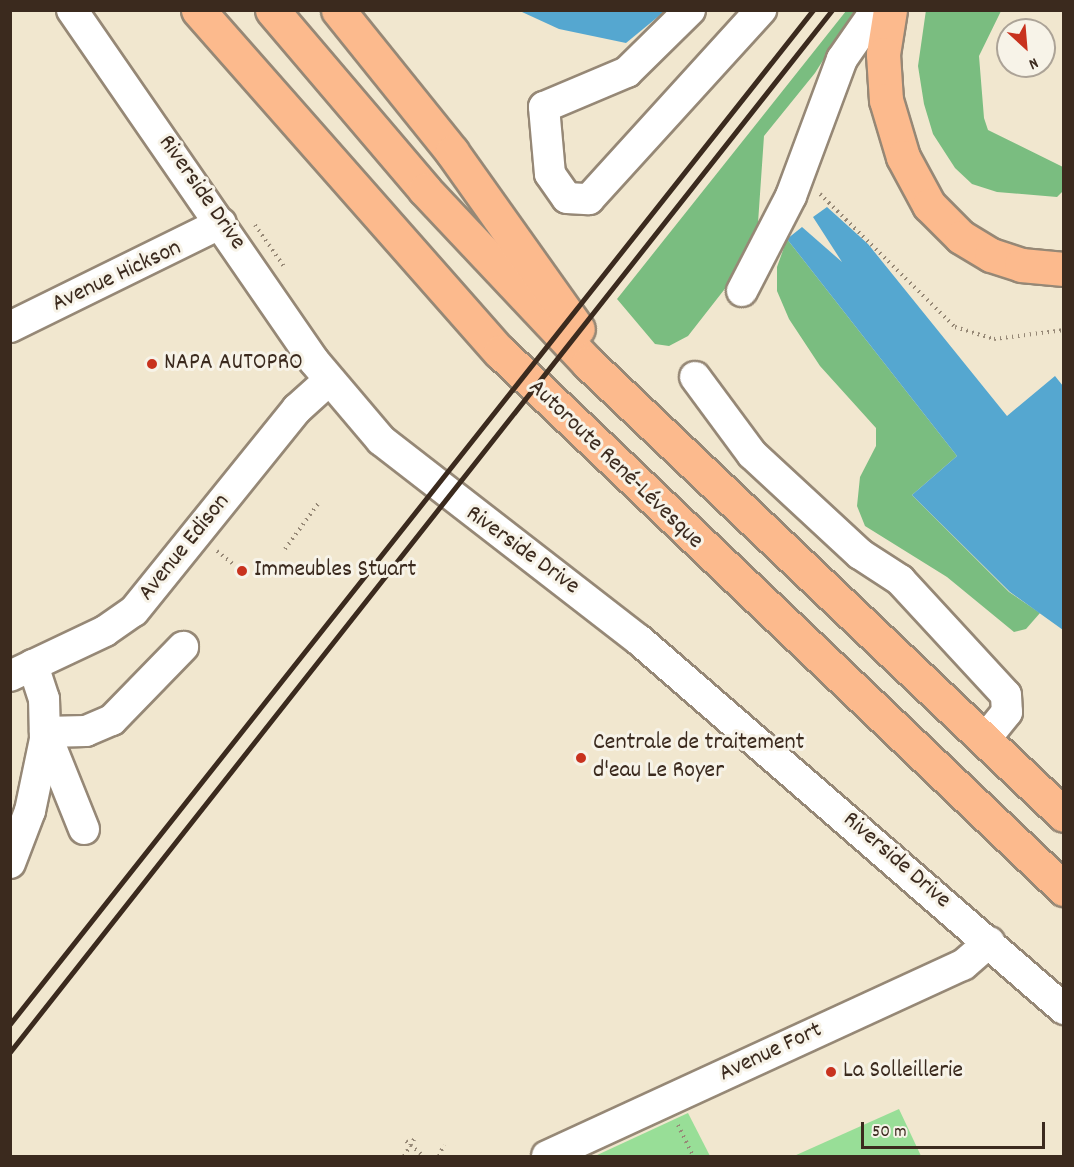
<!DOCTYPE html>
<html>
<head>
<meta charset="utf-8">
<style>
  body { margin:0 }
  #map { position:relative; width:1074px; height:1167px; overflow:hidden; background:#f1e7cf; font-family:Dekko,sans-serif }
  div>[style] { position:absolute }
  .green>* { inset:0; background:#98de97 }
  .forest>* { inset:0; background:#7abd80 }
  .water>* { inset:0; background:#55a7d0 }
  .path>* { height:4px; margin-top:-2px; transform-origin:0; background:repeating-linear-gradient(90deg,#968876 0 1.5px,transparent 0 6px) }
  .roads { filter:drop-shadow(2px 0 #968876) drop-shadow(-2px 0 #968876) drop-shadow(0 2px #968876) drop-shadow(0 -2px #968876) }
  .minor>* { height:30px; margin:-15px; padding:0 15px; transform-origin:15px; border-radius:15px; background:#fff }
  .major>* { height:33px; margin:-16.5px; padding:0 16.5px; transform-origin:16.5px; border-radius:16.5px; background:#fcba8d }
  .highway>* { height:33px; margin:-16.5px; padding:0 16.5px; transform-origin:16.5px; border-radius:16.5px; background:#fcba8d }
  .rail>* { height:4.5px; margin:-2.25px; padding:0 2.25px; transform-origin:2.25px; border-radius:2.25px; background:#3b2a1e }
  .dots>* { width:16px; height:16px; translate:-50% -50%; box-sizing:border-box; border:3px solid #f7f3e8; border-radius:50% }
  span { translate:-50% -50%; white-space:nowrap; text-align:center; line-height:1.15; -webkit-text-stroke:6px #f7f3e8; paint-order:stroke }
  .street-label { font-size:24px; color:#3b2a1e }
  .poi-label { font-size:24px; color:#3b2a1e }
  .left { translate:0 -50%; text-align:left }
  .frame { position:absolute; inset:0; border:12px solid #3b2a1e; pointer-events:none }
  .north { position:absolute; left:996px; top:18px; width:60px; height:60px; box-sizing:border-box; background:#f7f3e8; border:2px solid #aca397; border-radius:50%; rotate:154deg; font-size:16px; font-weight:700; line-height:24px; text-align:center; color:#3b2a1e }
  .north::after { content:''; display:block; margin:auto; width:21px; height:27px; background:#c8321e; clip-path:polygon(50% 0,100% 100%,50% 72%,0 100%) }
  .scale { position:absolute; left:861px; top:1122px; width:184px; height:27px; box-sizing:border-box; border:3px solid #3b2a1e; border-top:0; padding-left:8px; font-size:18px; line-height:21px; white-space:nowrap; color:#3b2a1e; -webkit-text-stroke:4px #f7f3e8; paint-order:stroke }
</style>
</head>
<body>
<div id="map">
  <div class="green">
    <div style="clip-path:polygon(899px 1109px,921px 1156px,794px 1156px)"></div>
    <div style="clip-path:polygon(688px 1113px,710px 1156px,595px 1156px)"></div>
  </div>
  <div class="forest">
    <div style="clip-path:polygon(926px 10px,1001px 11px,979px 56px,984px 118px,988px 130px,1063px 167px,1063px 191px,1057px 197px,997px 192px,972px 184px,955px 168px,933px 134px,924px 104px,918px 66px)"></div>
    <div style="clip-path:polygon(846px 11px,854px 11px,815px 73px,764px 136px,758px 223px,731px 281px,688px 336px,669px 346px,655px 344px,617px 299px)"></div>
    <div style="clip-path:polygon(787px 239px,957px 456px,912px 495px,1009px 592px,1040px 613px,1026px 629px,1014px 632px,947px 577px,865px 526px,857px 506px,860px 477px,876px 446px,876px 428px,820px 366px,789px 319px,777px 291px,777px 267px)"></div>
  </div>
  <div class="water">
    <div style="clip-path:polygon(665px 11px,626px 43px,559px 29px,522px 12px)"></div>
    <div style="clip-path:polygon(827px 207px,868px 244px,1007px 416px,1055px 376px,1063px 386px,1063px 630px,1010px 592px,912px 495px,957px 456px,787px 239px,802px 227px,842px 262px,813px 217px)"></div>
  </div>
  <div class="path">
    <div style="left:820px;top:194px;width:190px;rotate:44.6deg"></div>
    <div style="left:955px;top:327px;width:41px;rotate:17.1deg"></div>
    <div style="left:994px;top:339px;width:71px;rotate:-7.3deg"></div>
    <div style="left:255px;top:225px;width:52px;rotate:55.1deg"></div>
    <div style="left:285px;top:549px;width:59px;rotate:-53.9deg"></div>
    <div style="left:217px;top:551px;width:21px;rotate:39deg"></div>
    <div style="left:678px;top:1125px;width:34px;rotate:64deg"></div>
    <div style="left:406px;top:1141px;width:23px;rotate:41deg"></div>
    <div style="left:404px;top:1156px;width:23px;rotate:-59deg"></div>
    <div style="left:439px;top:1156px;width:12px;rotate:-66deg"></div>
  </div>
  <div class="roads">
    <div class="minor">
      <div style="left:72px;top:10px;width:426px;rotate:55.4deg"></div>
      <div style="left:314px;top:361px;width:104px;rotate:49.7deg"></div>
      <div style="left:381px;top:440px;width:326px;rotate:37.8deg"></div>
      <div style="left:639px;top:640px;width:563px;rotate:40.97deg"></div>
      <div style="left:690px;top:10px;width:88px;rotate:135.5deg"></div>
      <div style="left:627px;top:72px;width:90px;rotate:157.1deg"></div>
      <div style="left:544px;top:107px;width:67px;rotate:84.9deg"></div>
      <div style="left:550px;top:174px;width:29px;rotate:55deg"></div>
      <div style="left:567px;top:198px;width:22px;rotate:3deg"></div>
      <div style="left:589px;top:199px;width:256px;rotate:-47.7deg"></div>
      <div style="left:742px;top:291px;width:107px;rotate:-62.7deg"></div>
      <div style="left:791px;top:196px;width:146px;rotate:-69.6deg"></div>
      <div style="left:842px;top:59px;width:60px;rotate:-55.2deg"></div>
      <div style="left:10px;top:327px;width:235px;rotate:-26.2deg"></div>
      <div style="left:695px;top:377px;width:96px;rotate:53.5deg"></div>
      <div style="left:752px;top:454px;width:147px;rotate:42.8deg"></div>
      <div style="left:860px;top:554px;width:48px;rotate:33deg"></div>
      <div style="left:900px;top:580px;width:156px;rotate:47.3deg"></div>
      <div style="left:1006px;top:695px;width:17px;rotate:87deg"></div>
      <div style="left:1007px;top:712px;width:36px;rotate:129deg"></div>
      <div style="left:10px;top:676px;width:105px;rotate:-25.3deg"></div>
      <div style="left:105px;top:631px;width:35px;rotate:-35deg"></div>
      <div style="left:134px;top:611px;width:260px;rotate:-51.1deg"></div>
      <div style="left:297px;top:409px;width:42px;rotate:-42.1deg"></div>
      <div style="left:84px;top:829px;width:105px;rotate:-111.9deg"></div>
      <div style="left:45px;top:732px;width:41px;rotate:-1.4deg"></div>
      <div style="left:86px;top:731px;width:28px;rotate:-23deg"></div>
      <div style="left:112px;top:720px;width:102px;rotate:-45.8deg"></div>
      <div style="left:10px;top:863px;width:56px;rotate:-69deg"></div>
      <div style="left:30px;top:811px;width:74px;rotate:-78.2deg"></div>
      <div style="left:45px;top:739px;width:40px;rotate:-91.4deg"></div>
      <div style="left:44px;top:699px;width:36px;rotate:-108deg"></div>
      <div style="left:547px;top:1156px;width:458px;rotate:-24.7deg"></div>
      <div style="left:963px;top:965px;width:35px;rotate:-41deg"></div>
    </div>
    <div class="major">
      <div style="left:890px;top:10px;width:45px;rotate:99deg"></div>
      <div style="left:883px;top:54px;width:46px;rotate:86.3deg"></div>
      <div style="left:886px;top:100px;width:59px;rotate:73.4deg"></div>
      <div style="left:903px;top:157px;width:55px;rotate:61.6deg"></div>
      <div style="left:929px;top:205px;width:45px;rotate:45deg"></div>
      <div style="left:961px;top:237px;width:35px;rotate:31deg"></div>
      <div style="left:991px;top:255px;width:32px;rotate:18deg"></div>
      <div style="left:1021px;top:265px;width:43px;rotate:5.3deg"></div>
    </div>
    <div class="highway">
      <div style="left:198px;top:10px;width:456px;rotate:48.6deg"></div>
      <div style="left:500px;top:352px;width:779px;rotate:43.6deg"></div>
      <div style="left:272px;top:10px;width:236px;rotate:49.6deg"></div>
      <div style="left:425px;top:190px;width:238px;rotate:46.7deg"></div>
      <div style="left:588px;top:363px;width:656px;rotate:43.52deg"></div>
      <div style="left:338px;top:10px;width:182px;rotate:51.2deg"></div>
      <div style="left:452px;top:152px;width:217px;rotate:54.6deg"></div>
    </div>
  </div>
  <div class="rail">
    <div style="left:10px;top:1024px;width:1293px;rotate:-51.62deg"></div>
    <div style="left:10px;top:1052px;width:1327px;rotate:-51.73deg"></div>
  </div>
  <div class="dots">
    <div style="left:152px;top:364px;background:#c8321e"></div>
    <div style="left:242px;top:571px;background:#c8321e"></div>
    <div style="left:581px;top:758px;background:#c8321e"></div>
    <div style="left:831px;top:1072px;background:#c8321e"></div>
  </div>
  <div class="street-label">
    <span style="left:201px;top:193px;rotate:55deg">Riverside Drive</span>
    <span style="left:117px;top:277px;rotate:-25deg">Avenue Hickson</span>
    <span style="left:615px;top:465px;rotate:44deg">Autoroute René-Lévesque</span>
    <span style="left:185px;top:548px;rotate:-51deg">Avenue Edison</span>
    <span style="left:522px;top:551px;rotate:36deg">Riverside Drive</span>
    <span style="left:896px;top:861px;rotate:41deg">Riverside Drive</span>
    <span style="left:771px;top:1053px;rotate:-25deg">Avenue Fort</span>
  </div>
  <div class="poi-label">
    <span class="left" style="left:164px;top:364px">NAPA AUTOPRO</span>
    <span class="left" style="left:254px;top:571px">Immeubles Stuart</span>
    <span class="left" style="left:593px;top:758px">Centrale de traitement<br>d'eau Le Royer</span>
    <span class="left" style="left:843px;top:1072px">La Solleillerie</span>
  </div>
  <div class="frame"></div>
  <div class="north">N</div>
  <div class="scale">50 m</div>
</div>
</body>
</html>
